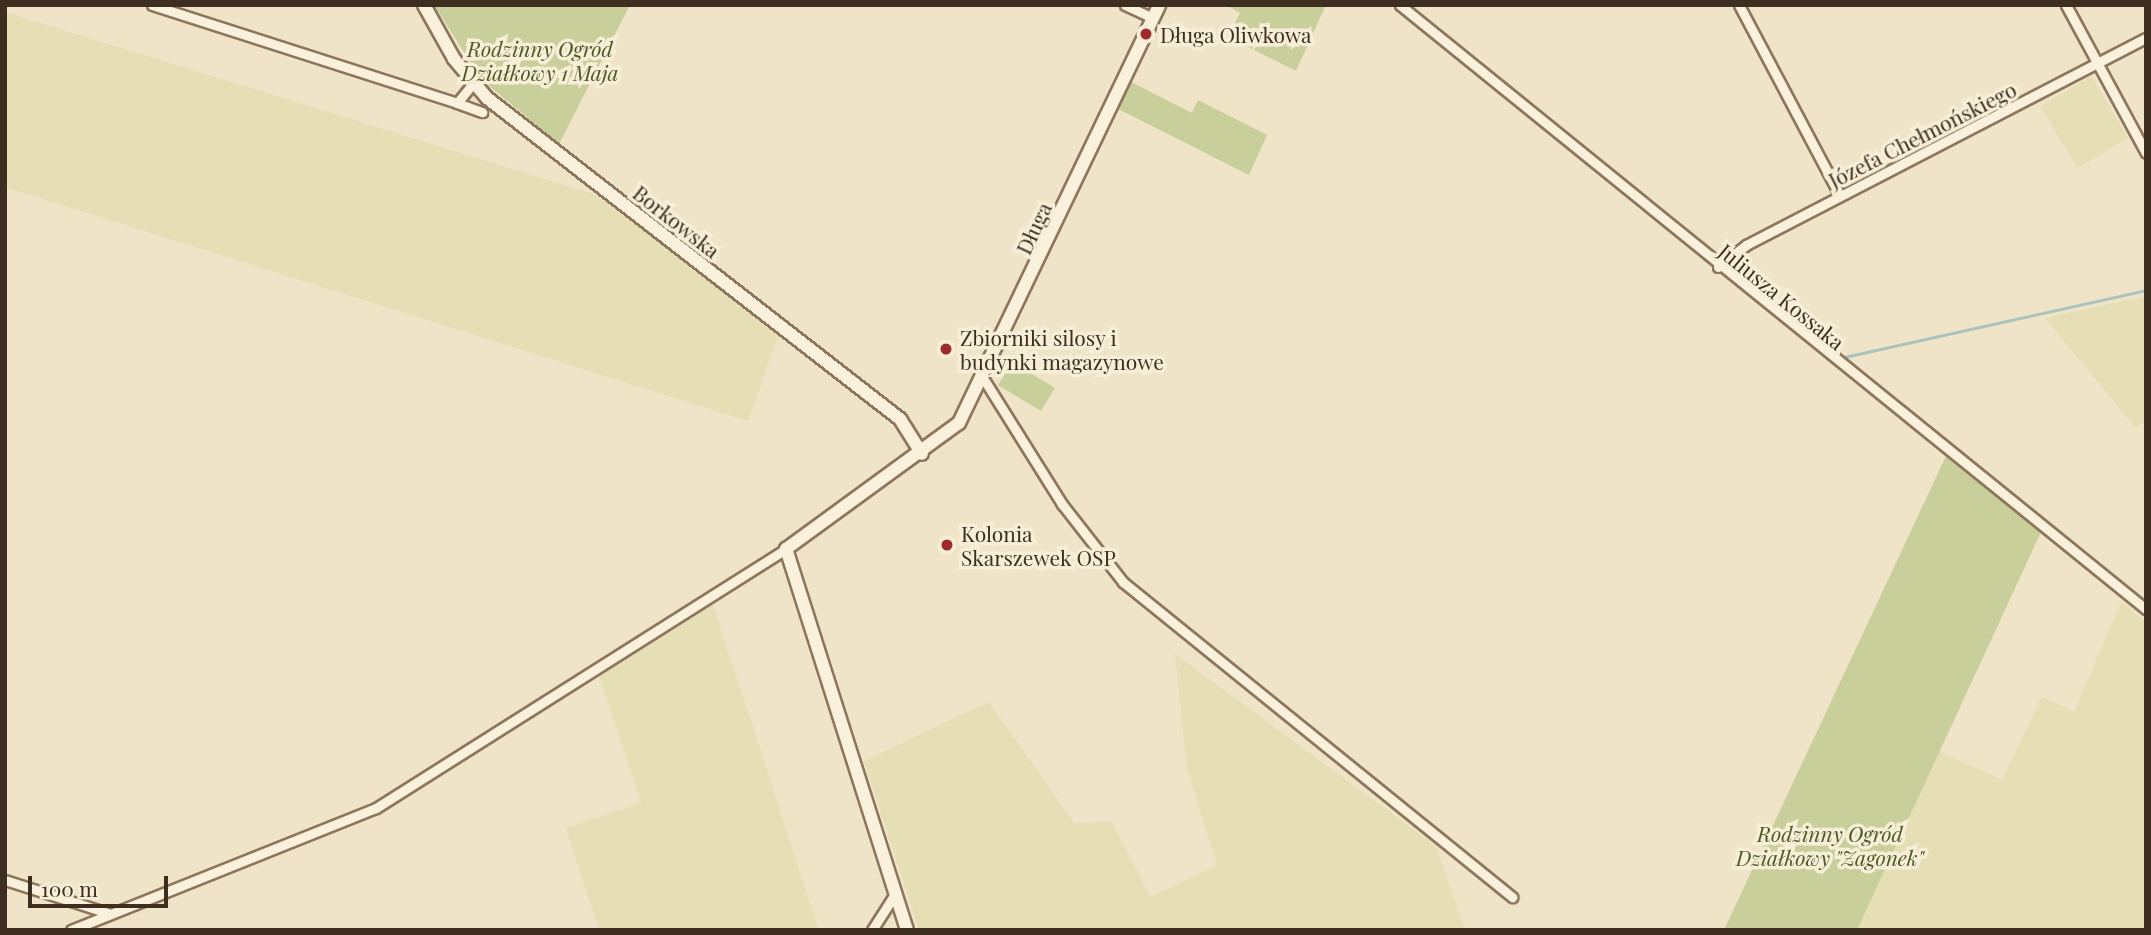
<!DOCTYPE html>
<html>
<head>
<meta charset="utf-8">
<style>
  body { margin:0 }
  #map { position:relative; width:2151px; height:935px; overflow:hidden; background:#f0e4c8; font-family:"Playfair Display",serif }
  div>[style] { position:absolute }
  .farmland>* { inset:0; background:#e6deb5; transform-origin:0 0 }
  .green>* { inset:0; background:#c9cf9b; transform-origin:0 0 }
  .stream>* { height:2.5px; margin:-1.25px; padding:0 1.25px; transform-origin:1.25px; border-radius:1.25px; background:#a9c4bc }
  .roads { filter:drop-shadow(2px 0 #8d765c) drop-shadow(-2px 0 #8d765c) drop-shadow(0 2px #8d765c) drop-shadow(0 -2px #8d765c) }
  .street>* { height:9px; margin:-4.5px; padding:0 4.5px; transform-origin:4.5px; border-radius:4.5px; background:#faf1dc }
  .secondary>* { height:12px; margin:-6px; padding:0 6px; transform-origin:6px; border-radius:6px; background:#faf1dc }
  .dots>* { width:19px; height:19px; translate:-50% -50%; box-sizing:border-box; border:4px solid #f7eed8; border-radius:50% }
  span { translate:-50% -50%; white-space:nowrap; text-align:center; line-height:1.15; -webkit-text-stroke:7px #f7eed8; paint-order:stroke }
  .poi-label { font-size:21px; color:#3d2e20 }
  .left { translate:0 -50%; text-align:left }
  .park-label { font-size:21px; color:#4d5a26; font-style:italic }
  .street-label { font-size:21px; color:#3d2e20 }
  .frame { position:absolute; inset:0; border:7px solid #3d2e20; pointer-events:none }
  .scale { position:absolute; left:28px; top:876px; width:140px; height:32px; box-sizing:border-box; border:4px solid #3d2e20; border-top:0; padding-left:9px; font-size:21px; line-height:24px; white-space:nowrap; color:#3d2e20; -webkit-text-stroke:5px #f7eed8; paint-order:stroke }
</style>
</head>
<body>
<div id="map">
  <div class="farmland">
    <div style="clip-path:polygon(5px 12px,609px 199px,779px 334px,748px 421px,5px 187px)"></div>
    <div style="left:2091px;top:76px;width:72px;height:59px;rotate:59deg"></div>
    <div style="clip-path:polygon(2146px 296px,2146px 421px,2136px 428px,2045px 318px)"></div>
    <div style="clip-path:polygon(2121px 602px,2146px 622px,2146px 930px,1857px 930px,1939px 751px,2002px 780px,2042px 697px,2074px 712px)"></div>
    <div style="clip-path:polygon(713px 605px,819px 930px,599px 930px,566px 828px,641px 803px,599px 677px)"></div>
    <div style="clip-path:polygon(1175px 654px,1436px 846px,1465px 930px,919px 930px,864px 761px,989px 702px,1074px 823px,1112px 822px,1150px 897px,1217px 865px,1187px 768px)"></div>
  </div>
  <div class="green">
    <div style="clip-path:polygon(434px 5px,630px 5px,559px 144px,481px 79px)"></div>
    <div style="clip-path:polygon(1226px 5px,1326px 5px,1296px 71px,1228px 37px,1240px 13px)"></div>
    <div style="clip-path:polygon(1131px 82px,1192px 113px,1198px 100px,1267px 135px,1249px 175px,1118px 109px)"></div>
    <div style="left:1012px;top:362px;width:50px;height:27px;rotate:31deg"></div>
    <div style="clip-path:polygon(1946px 456px,2041px 532px,1857px 930px,1724px 930px)"></div>
  </div>
  <div class="stream">
    <div style="left:1840px;top:358px;width:313px;rotate:-12.5deg"></div>
  </div>
  <div class="roads">
    <div class="street">
      <div style="left:152px;top:5px;width:320px;rotate:17.8deg"></div>
      <div style="left:457px;top:103px;width:26px;rotate:-51deg"></div>
      <div style="left:1125px;top:5px;width:31px;rotate:25deg"></div>
      <div style="left:1400px;top:5px;width:960px;rotate:39deg"></div>
      <div style="left:1739px;top:5px;width:216px;rotate:62.1deg"></div>
      <div style="left:2066px;top:5px;width:168px;rotate:61.6deg"></div>
      <div style="left:457px;top:103px;width:27px;rotate:20deg"></div>
      <div style="left:1718px;top:267px;width:36px;rotate:-38deg"></div>
      <div style="left:1746px;top:245px;width:450px;rotate:-27.4deg"></div>
      <div style="left:983px;top:378px;width:149px;rotate:57.9deg"></div>
      <div style="left:1062px;top:504px;width:99px;rotate:52deg"></div>
      <div style="left:1123px;top:582px;width:501px;rotate:39deg"></div>
      <div style="left:5px;top:880px;width:108px;rotate:17.8deg"></div>
      <div style="left:71px;top:930px;width:328px;rotate:-21.8deg"></div>
      <div style="left:376px;top:808px;width:485px;rotate:-32.3deg"></div>
      <div style="left:872px;top:930px;width:43px;rotate:-57.4deg"></div>
    </div>
    <div class="secondary">
      <div style="left:424px;top:5px;width:62px;rotate:60.9deg"></div>
      <div style="left:454px;top:59px;width:51px;rotate:49.8deg"></div>
      <div style="left:487px;top:98px;width:523px;rotate:37.86deg"></div>
      <div style="left:900px;top:419px;width:41px;rotate:57.8deg"></div>
      <div style="left:907px;top:930px;width:400px;rotate:-107.6deg"></div>
      <div style="left:786px;top:549px;width:214px;rotate:-36.1deg"></div>
      <div style="left:959px;top:423px;width:463px;rotate:-64.4deg"></div>
    </div>
  </div>
  <div class="dots">
    <div style="left:1146px;top:34px;background:#9e2a2b"></div>
    <div style="left:946px;top:349px;background:#9e2a2b"></div>
    <div style="left:947px;top:545px;background:#9e2a2b"></div>
  </div>
  <div class="poi-label">
    <span class="left" style="left:1160px;top:34px">Długa Oliwkowa</span>
    <span class="left" style="left:960px;top:349px">Zbiorniki silosy i<br>budynki magazynowe</span>
    <span class="left" style="left:961px;top:545px">Kolonia<br>Skarszewek OSP</span>
  </div>
  <div class="park-label">
    <span style="left:540px;top:60px">Rodzinny Ogród<br>Działkowy 1 Maja</span>
    <span style="left:1830px;top:845px">Rodzinny Ogród<br>Działkowy "Zagonek"</span>
  </div>
  <div class="street-label">
    <span style="left:1922px;top:134px;rotate:-27deg">Józefa Chełmońskiego</span>
    <span style="left:677px;top:221px;rotate:38deg">Borkowska</span>
    <span style="left:1033px;top:228px;rotate:-65deg">Długa</span>
    <span style="left:1782px;top:296px;rotate:39deg">Juliusza Kossaka</span>
  </div>
  <div class="frame"></div>
  <div class="scale">100 m</div>
</div>
</body>
</html>
